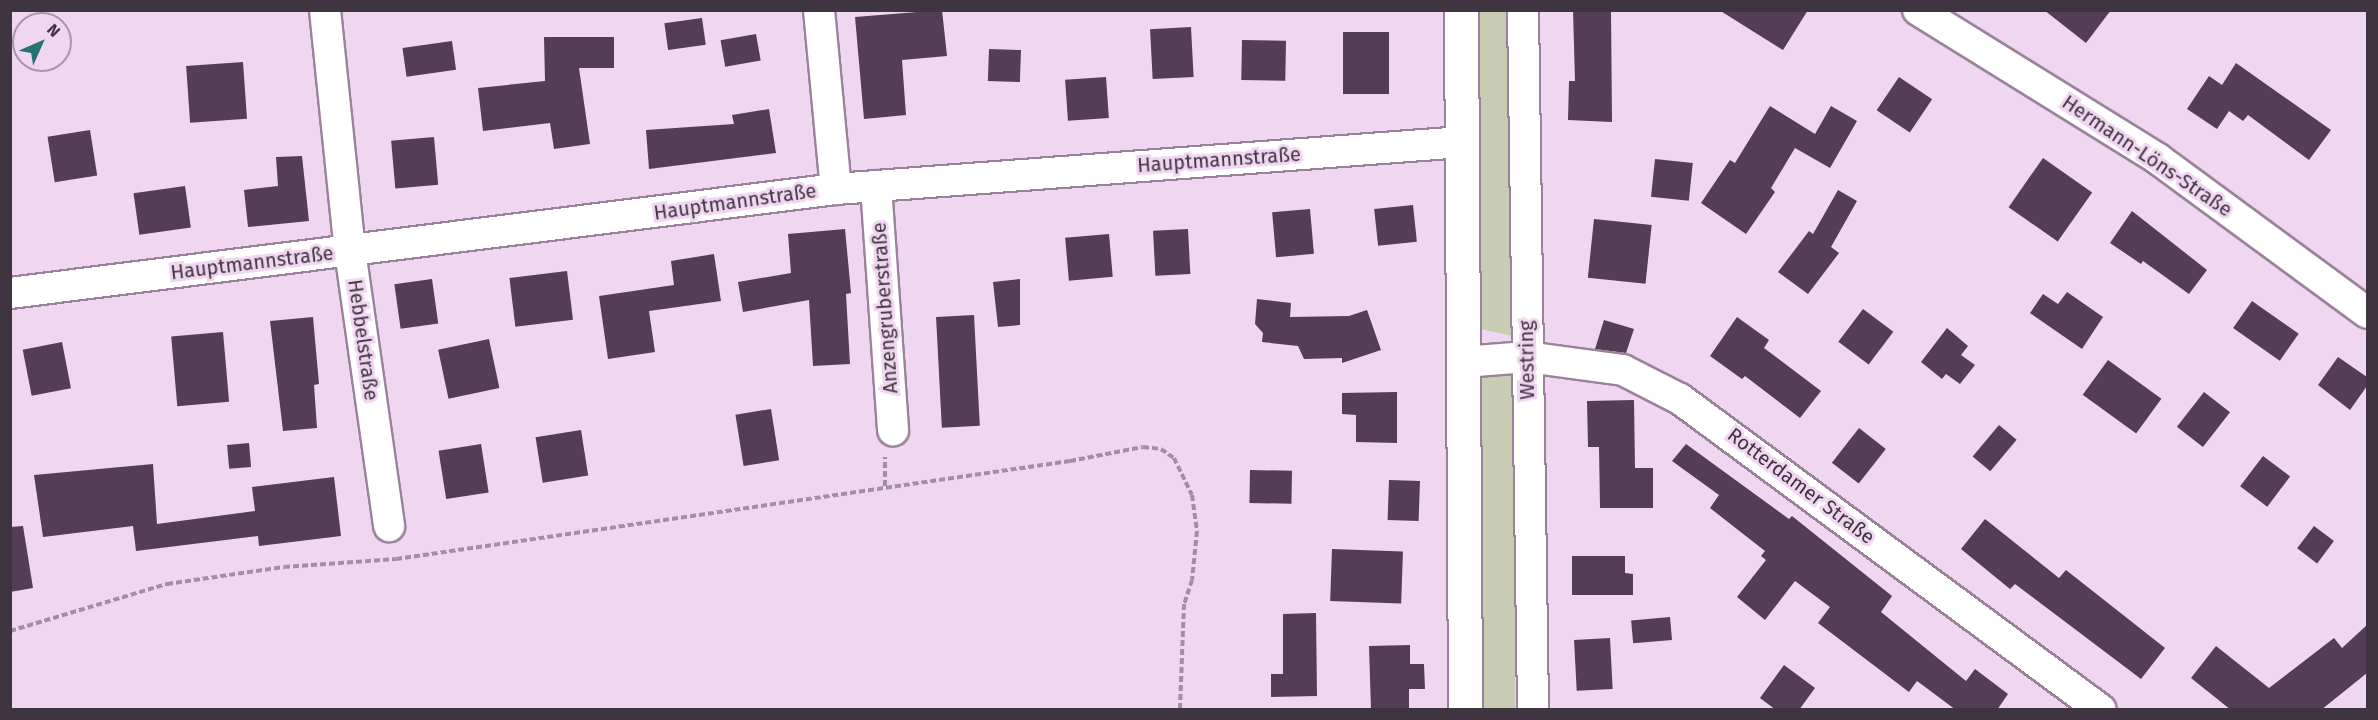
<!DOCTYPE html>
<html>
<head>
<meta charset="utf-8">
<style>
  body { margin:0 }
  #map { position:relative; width:2378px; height:720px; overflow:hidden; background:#f1d6f1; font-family:"Fira Sans",sans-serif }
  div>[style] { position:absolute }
  .green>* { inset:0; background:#c7ccb3; transform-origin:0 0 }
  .building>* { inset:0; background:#543d55; transform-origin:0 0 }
  .path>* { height:4px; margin-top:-2px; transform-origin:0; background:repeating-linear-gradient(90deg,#a38fa3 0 6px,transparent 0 9px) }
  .roads { filter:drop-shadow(2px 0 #9b829b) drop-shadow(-2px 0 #9b829b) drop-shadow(0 2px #9b829b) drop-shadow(0 -2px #9b829b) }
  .street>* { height:30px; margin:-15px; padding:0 15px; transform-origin:15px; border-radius:15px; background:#fff }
  .secondary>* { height:33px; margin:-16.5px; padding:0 16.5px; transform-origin:16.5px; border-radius:16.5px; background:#fff }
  span { translate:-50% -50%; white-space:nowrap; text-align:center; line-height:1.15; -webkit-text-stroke:6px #f1d6f1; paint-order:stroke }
  .street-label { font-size:20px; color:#3f343f }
  .frame { position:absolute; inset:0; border:12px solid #3f343f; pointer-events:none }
  .north { position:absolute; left:12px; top:12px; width:60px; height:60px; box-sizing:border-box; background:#f1d6f1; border:2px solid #aa95aa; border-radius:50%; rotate:45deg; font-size:16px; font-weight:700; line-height:24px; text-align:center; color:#3f343f }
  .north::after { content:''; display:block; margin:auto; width:21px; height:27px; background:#277272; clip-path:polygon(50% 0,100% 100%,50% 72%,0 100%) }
</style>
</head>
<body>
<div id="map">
  <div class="green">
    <div style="clip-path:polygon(1476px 11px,1511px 11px,1517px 337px,1476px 328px)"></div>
    <div style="left:1478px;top:372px;width:37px;height:338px"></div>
  </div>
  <div class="building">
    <div style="clip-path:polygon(942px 10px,947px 56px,902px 60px,906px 115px,864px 119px,855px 17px)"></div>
    <div style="clip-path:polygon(1573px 10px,1611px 10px,1612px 122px,1568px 120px,1569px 81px,1575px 81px)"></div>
    <div style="clip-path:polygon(1719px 10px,1808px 10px,1783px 50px)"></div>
    <div style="clip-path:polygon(2044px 10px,2111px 10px,2086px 43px)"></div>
    <div style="left:702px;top:18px;width:27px;height:38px;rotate:82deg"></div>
    <div style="left:1191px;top:27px;width:50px;height:41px;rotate:87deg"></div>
    <div style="left:1343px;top:32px;width:46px;height:62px"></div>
    <div style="left:756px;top:34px;width:27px;height:36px;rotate:80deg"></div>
    <div style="clip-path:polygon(544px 37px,614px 37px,614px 68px,579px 68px,590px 144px,554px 149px,550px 123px,483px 131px,478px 88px,545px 81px)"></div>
    <div style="left:1242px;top:40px;width:44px;height:40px;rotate:1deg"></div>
    <div style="left:452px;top:41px;width:29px;height:50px;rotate:82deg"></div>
    <div style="left:989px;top:49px;width:32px;height:32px;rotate:2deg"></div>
    <div style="left:243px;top:62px;width:57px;height:57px;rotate:86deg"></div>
    <div style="clip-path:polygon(2236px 63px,2331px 130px,2309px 160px,2248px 115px,2243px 121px,2229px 111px,2217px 129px,2187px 109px,2209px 76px,2222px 85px)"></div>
    <div style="left:1106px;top:77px;width:41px;height:41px;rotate:86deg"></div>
    <div style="left:1899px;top:77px;width:40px;height:40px;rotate:34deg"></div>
    <div style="clip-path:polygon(1770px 106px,1815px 134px,1831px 106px,1857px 121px,1830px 168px,1795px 148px,1771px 188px,1775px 192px,1746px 234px,1701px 203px,1730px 160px,1735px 163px)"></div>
    <div style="clip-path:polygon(769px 109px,776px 153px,649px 169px,646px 130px,734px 124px,732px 115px)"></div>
    <div style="left:90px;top:130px;width:46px;height:43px;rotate:81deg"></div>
    <div style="left:434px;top:137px;width:48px;height:43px;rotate:85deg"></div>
    <div style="clip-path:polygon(302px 156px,309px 221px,248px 227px,244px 190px,278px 186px,276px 157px)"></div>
    <div style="left:2043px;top:158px;width:60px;height:60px;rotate:35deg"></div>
    <div style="left:1655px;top:159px;width:38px;height:38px;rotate:6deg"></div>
    <div style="left:185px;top:186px;width:42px;height:52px;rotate:82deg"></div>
    <div style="clip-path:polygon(1838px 190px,1857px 201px,1831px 247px,1839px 253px,1808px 294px,1778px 272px,1809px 231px,1813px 234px)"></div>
    <div style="left:1413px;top:205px;width:37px;height:39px;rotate:84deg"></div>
    <div style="left:1310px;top:209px;width:45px;height:38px;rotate:85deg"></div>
    <div style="clip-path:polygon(2132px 211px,2207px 270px,2189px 294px,2143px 261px,2141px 264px,2110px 243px)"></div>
    <div style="left:1594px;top:219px;width:58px;height:59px;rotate:6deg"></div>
    <div style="clip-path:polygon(845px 229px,851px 293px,846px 294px,850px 364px,813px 366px,809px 300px,743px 312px,738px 282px,791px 273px,788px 234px)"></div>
    <div style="left:1188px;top:229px;width:45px;height:35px;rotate:87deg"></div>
    <div style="left:1109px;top:234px;width:43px;height:44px;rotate:85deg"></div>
    <div style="clip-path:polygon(714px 254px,721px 301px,649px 311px,655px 352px,608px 359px,599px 296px,674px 285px,671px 261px)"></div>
    <div style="left:567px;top:271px;width:49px;height:58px;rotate:83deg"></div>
    <div style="left:432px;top:279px;width:45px;height:38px;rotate:82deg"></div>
    <div style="clip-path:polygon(1020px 279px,1020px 325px,998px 327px,993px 282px)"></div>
    <div style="clip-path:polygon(2067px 292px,2103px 317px,2082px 349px,2030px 313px,2043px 294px,2058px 304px)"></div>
    <div style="clip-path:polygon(1257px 299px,1291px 303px,1290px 317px,1349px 316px,1367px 310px,1381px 350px,1342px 363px,1342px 358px,1304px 359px,1298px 346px,1262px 342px,1263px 333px,1255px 324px)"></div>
    <div style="left:2252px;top:301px;width:57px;height:33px;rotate:35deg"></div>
    <div style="left:1863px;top:309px;width:38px;height:41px;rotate:37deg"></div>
    <div style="left:974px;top:315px;width:111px;height:38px;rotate:87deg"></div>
    <div style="clip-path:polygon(313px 317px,319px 384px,314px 385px,317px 428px,283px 431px,270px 321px)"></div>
    <div style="clip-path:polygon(1737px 317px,1769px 340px,1764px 348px,1821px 391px,1800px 418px,1745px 376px,1742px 379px,1710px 356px)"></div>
    <div style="clip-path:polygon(1604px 320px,1634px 329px,1626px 353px,1595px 349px)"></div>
    <div style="clip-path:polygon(1947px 328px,1968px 346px,1961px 355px,1975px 365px,1960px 384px,1946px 374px,1942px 379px,1921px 362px)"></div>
    <div style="left:223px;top:332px;width:70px;height:52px;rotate:85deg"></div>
    <div style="left:489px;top:339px;width:50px;height:52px;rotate:78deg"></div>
    <div style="left:62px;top:342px;width:47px;height:40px;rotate:79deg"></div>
    <div style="clip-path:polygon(2338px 357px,2367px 377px,2367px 386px,2350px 410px,2318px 385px)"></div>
    <div style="left:2108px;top:360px;width:66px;height:43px;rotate:36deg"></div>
    <div style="clip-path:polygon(1397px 392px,1397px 443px,1356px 442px,1356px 415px,1342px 414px,1342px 393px)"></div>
    <div style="left:2204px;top:392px;width:33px;height:44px;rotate:38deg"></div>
    <div style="clip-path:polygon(1634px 400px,1635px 468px,1653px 468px,1653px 508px,1600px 508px,1599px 447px,1588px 447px,1587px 401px)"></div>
    <div style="left:771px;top:409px;width:52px;height:36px;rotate:81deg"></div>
    <div style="left:1999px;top:425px;width:23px;height:41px;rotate:40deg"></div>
    <div style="left:1859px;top:428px;width:34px;height:44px;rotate:38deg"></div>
    <div style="left:581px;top:430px;width:46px;height:46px;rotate:81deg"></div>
    <div style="left:249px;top:443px;width:24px;height:22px;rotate:85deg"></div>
    <div style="left:481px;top:444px;width:49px;height:43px;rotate:81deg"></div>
    <div style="clip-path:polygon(1686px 444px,1789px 519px,1792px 516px,1892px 596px,1881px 612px,1966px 681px,1975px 669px,2008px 694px,1997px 710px,1956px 710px,1917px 681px,1909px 692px,1818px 623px,1830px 607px,1795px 581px,1765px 620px,1737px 597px,1766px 560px,1761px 556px,1765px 551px,1710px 508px,1719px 495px,1672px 461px)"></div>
    <div style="left:2263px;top:456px;width:34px;height:38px;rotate:37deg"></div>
    <div style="clip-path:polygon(153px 464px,157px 524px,255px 511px,252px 487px,334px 477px,341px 536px,259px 546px,258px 536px,136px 551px,133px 526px,43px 537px,34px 475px)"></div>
    <div style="left:1250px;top:470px;width:42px;height:33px;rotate:1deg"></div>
    <div style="left:1389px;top:480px;width:31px;height:40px;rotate:2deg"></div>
    <div style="clip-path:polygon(1985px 519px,2059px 578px,2066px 570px,2165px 648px,2141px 679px,2015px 584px,2010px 589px,1961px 549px)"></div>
    <div style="clip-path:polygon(23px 526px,33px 588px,10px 592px,10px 527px)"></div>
    <div style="left:2314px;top:526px;width:25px;height:28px;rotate:37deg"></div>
    <div style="left:1332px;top:549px;width:71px;height:52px;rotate:2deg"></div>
    <div style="clip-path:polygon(1572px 556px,1625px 556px,1625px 573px,1633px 574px,1633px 595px,1572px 595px)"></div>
    <div style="clip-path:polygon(1316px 613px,1317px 696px,1271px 697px,1271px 674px,1283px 674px,1283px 614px)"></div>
    <div style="left:1670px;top:617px;width:23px;height:39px;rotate:85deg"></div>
    <div style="clip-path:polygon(2367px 625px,2367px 673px,2321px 710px,2231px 710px,2191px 678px,2216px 646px,2269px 688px,2334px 638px,2342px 648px)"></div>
    <div style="left:1610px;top:638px;width:51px;height:36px;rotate:87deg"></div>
    <div style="clip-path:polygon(1410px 645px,1410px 664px,1424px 664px,1425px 689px,1409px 689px,1409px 709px,1371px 710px,1369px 646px)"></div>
    <div style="clip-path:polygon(1784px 665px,1815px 688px,1799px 710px,1776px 710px,1760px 698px)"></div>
  </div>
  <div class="path">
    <div style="left:885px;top:486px;width:29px;rotate:-90deg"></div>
    <div style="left:10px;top:631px;width:164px;rotate:-16.7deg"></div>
    <div style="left:167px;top:584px;width:118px;rotate:-8.3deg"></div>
    <div style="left:284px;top:567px;width:112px;rotate:-4.1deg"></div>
    <div style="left:396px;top:559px;width:681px;rotate:-8.27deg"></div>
    <div style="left:1070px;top:461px;width:74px;rotate:-10.9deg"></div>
    <div style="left:1143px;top:447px;width:18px;rotate:6deg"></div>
    <div style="left:1161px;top:449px;width:16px;rotate:35deg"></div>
    <div style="left:1174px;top:458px;width:41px;rotate:64.1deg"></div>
    <div style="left:1192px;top:495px;width:36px;rotate:82deg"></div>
    <div style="left:1197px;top:531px;width:49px;rotate:95.8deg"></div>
    <div style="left:1192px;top:580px;width:25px;rotate:108deg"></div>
    <div style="left:1184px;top:604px;width:106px;rotate:92.2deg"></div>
  </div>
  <div class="roads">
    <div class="street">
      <div style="left:325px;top:10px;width:242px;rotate:84.1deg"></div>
      <div style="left:350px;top:251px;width:278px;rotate:81.9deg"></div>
      <div style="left:819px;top:10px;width:180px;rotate:84.6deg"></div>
      <div style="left:1523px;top:10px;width:700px;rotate:89.18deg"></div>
      <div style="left:1918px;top:10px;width:282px;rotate:31.8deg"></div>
      <div style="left:2158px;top:159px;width:260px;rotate:36.3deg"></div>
      <div style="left:876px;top:186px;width:245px;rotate:86deg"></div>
      <div style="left:10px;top:293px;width:833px;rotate:-7.18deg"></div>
      <div style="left:836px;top:189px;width:628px;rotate:-4.29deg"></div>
      <div style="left:1463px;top:362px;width:64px;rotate:-4.5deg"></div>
      <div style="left:1527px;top:357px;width:97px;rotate:7.7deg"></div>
      <div style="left:1623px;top:370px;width:64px;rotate:27deg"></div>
      <div style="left:1680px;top:399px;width:523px;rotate:36.45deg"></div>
    </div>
    <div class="secondary">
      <div style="left:1461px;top:10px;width:700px;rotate:89.67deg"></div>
    </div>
  </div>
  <div class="street-label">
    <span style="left:2147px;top:156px;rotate:34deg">Hermann-Löns-Straße</span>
    <span style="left:1219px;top:160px;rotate:-4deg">Hauptmannstraße</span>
    <span style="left:735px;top:202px;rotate:-8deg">Hauptmannstraße</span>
    <span style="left:252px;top:263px;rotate:-7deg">Hauptmannstraße</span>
    <span style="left:885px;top:308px;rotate:-94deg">Anzengruberstraße</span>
    <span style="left:363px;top:340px;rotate:82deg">Hebbelstraße</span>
    <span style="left:1527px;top:360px;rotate:-91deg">Westring</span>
    <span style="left:1801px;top:486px;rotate:37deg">Rotterdamer Straße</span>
  </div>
  <div class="frame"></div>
  <div class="north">N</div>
</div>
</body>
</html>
